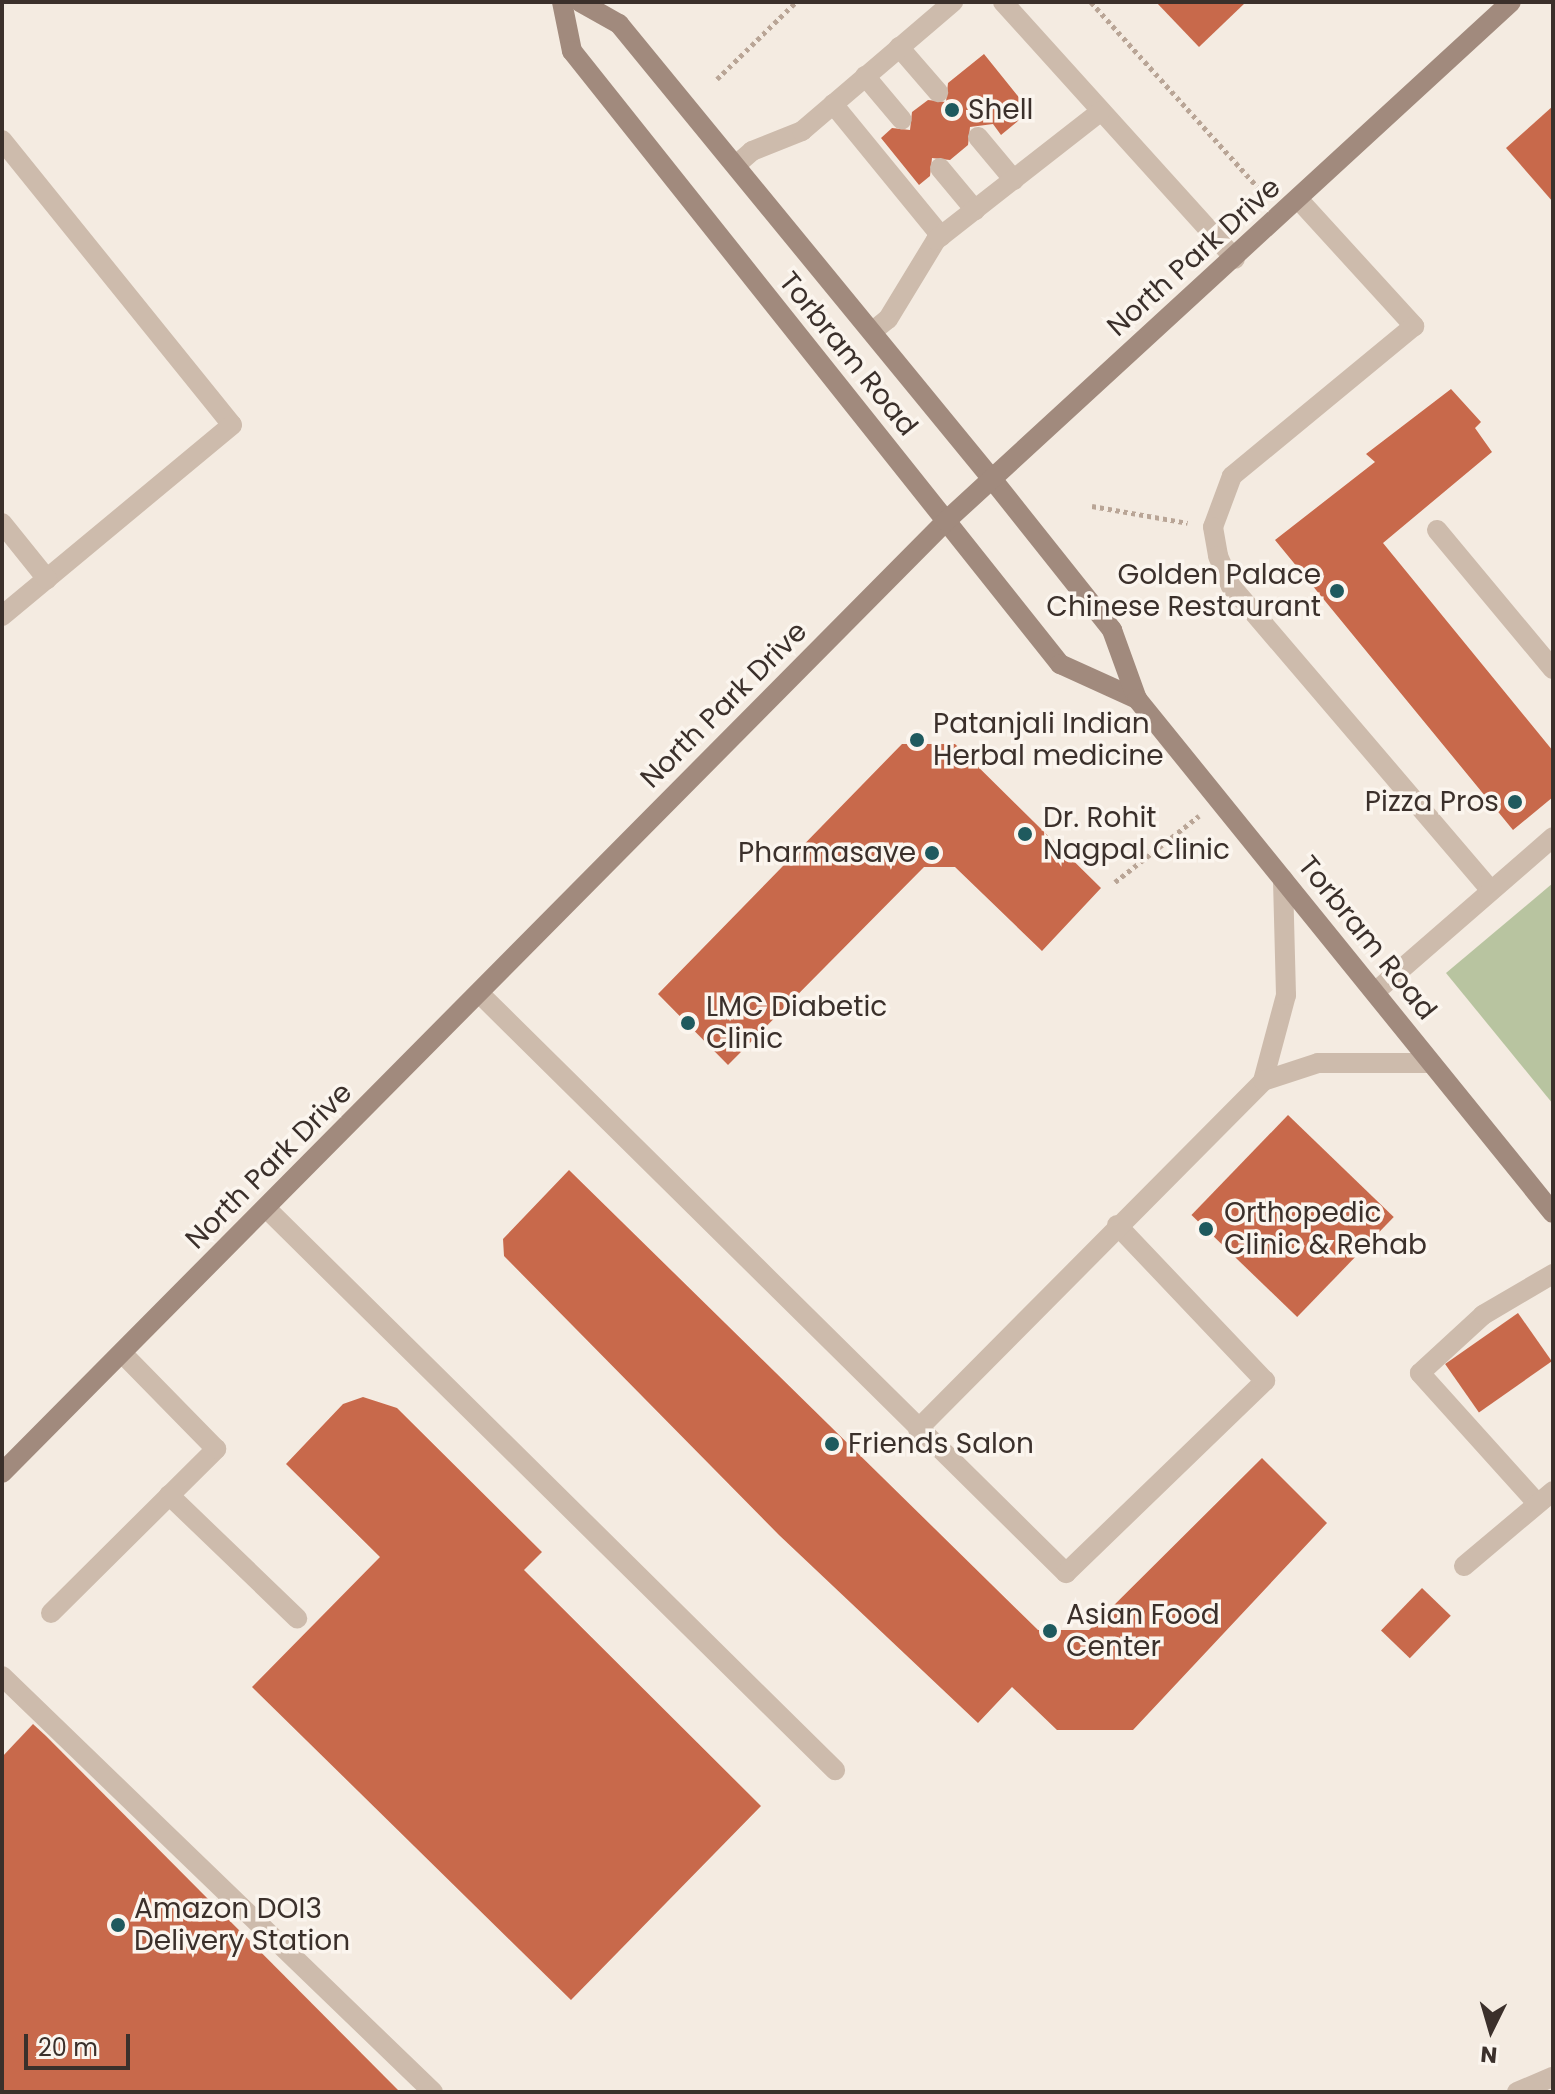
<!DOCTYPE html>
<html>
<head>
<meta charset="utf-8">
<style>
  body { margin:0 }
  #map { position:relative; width:1555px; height:2094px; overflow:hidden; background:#f4ebe1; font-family:Poppins,sans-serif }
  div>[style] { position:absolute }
  .green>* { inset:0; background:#b8c4a0 }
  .building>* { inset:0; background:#c8694b; transform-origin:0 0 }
  .path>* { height:5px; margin-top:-2.5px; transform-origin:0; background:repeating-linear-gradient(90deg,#b9a596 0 4px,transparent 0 8px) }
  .service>* { height:20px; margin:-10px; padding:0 10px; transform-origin:10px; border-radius:10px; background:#cdbbac }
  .minor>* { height:20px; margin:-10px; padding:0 10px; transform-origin:10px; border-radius:10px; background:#cdbbac }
  .secondary>* { height:20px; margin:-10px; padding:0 10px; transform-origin:10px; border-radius:10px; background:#a18a7d }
  .dots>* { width:22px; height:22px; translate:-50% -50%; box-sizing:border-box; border:4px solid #fbf5ee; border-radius:50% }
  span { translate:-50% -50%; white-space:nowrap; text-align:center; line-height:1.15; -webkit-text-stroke:7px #fbf5ee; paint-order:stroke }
  .poi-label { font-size:28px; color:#3b302b }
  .left { translate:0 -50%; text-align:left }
  .right { translate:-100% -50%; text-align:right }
  .street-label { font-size:28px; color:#3b302b }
  .frame { position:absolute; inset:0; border:4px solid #3b302b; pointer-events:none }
  .north { position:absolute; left:1451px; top:1990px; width:80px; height:80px; -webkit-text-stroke:6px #fbf5ee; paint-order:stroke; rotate:185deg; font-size:22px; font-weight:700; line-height:32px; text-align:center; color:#3b302b }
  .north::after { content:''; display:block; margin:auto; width:28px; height:36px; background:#3b302b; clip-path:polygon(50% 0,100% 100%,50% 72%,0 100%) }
  .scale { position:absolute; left:24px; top:2034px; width:106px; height:36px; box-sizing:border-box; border:4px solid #3b302b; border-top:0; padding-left:10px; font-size:24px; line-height:28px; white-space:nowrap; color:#3b302b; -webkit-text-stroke:6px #fbf5ee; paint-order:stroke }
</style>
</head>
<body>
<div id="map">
  <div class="green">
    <div style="clip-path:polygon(1553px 883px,1553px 1104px,1446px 973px)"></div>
  </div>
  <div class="building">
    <div style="clip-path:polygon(1156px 2px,1246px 2px,1199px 47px)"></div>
    <div style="clip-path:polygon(984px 54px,1030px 111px,1001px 135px,993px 124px,970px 127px,968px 145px,950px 160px,932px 158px,930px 176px,919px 185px,881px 138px,892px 128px,910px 130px,912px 112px,928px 100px,946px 102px,948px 83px)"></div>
    <div style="clip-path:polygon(1553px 106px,1553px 202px,1506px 148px)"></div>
    <div style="clip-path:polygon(1451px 389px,1481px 422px,1475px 428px,1492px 452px,1383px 543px,1553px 751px,1553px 797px,1513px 830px,1275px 540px,1375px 462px,1366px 454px)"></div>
    <div style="clip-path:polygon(902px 744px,955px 744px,1101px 888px,1042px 951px,955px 867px,924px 867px,728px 1065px,658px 994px)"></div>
    <div style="left:1288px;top:1115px;width:147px;height:139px;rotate:44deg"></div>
    <div style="clip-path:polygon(569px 1170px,1038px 1630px,1089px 1630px,1262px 1458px,1327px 1523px,1133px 1730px,1057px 1730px,1012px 1687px,978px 1723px,779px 1535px,504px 1256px,503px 1239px)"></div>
    <div style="left:1518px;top:1313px;width:59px;height:89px;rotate:55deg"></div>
    <div style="clip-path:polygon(363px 1397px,397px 1408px,542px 1552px,524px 1570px,761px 1806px,571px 2000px,252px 1687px,380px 1557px,286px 1464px,343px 1404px)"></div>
    <div style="left:1422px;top:1588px;width:40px;height:59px;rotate:44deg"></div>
    <div style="clip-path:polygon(33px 1724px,46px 1736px,400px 2092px,2px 2092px,2px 1757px)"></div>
  </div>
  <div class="path">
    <div style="left:1091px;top:2px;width:257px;rotate:48deg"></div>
    <div style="left:717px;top:79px;width:110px;rotate:-44.3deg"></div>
    <div style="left:1092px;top:506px;width:97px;rotate:10deg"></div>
    <div style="left:1115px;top:882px;width:107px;rotate:-38.2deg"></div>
  </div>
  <div class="service">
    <div style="left:1003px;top:2px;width:346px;rotate:47.9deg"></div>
    <div style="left:899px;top:47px;width:60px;rotate:49.1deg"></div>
    <div style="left:865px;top:76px;width:57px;rotate:49.9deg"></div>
    <div style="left:833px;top:104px;width:171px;rotate:50.7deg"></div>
    <div style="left:978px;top:137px;width:56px;rotate:50.1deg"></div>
    <div style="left:2px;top:140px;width:366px;rotate:51.1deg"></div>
    <div style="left:232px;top:425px;width:299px;rotate:140.3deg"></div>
    <div style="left:736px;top:165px;width:21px;rotate:-41deg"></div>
    <div style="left:752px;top:151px;width:54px;rotate:-21.8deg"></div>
    <div style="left:802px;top:131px;width:199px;rotate:-40.5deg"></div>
    <div style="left:940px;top:168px;width:55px;rotate:50.2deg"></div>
    <div style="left:1299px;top:200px;width:171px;rotate:47.6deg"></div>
    <div style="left:1414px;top:326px;width:236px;rotate:140.5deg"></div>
    <div style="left:1232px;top:476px;width:54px;rotate:110.4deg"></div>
    <div style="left:1213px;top:527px;width:29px;rotate:80deg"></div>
    <div style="left:1218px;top:556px;width:33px;rotate:67deg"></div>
    <div style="left:1231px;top:586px;width:400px;rotate:49.5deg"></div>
    <div style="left:873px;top:331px;width:19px;rotate:-39deg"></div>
    <div style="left:888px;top:319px;width:92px;rotate:-58.7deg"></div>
    <div style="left:936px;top:240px;width:209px;rotate:-38deg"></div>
    <div style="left:2px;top:523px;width:72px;rotate:51.2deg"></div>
    <div style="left:1437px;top:530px;width:181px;rotate:50.2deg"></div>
    <div style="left:1375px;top:992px;width:236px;rotate:-41deg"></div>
    <div style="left:480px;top:994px;width:824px;rotate:44.66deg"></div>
    <div style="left:1066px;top:1573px;width:277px;rotate:-44deg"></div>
    <div style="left:1265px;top:1381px;width:215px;rotate:-133.5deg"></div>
    <div style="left:1263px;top:1081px;width:89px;rotate:-75deg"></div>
    <div style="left:1286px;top:995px;width:116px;rotate:-91.5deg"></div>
    <div style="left:266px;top:1208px;width:800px;rotate:44.65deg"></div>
    <div style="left:918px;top:1429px;width:490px;rotate:-45.2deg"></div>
    <div style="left:1263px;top:1081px;width:58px;rotate:-18.1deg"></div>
    <div style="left:1318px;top:1063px;width:113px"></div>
    <div style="left:169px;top:1495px;width:178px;rotate:43.9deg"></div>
    <div style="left:1537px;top:1503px;width:175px;rotate:-132deg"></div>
    <div style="left:1420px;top:1373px;width:86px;rotate:-42.6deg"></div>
    <div style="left:1483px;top:1315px;width:81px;rotate:-30.4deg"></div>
    <div style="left:1464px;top:1566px;width:116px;rotate:-40.1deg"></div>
    <div style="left:51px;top:1613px;width:233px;rotate:-44.8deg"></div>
    <div style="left:216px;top:1449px;width:134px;rotate:-134.4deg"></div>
    <div style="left:2px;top:1676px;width:599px;rotate:43.99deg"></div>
  </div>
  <div class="minor">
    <div style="left:1517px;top:2092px;width:39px;rotate:-23deg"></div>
  </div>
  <div class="secondary">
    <div style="left:562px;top:2px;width:50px;rotate:78.5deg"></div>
    <div style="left:572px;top:51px;width:784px;rotate:51.48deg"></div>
    <div style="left:1060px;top:664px;width:85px;rotate:24.4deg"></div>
    <div style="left:580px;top:2px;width:45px;rotate:29.4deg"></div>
    <div style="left:619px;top:24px;width:588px;rotate:50.66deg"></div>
    <div style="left:992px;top:479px;width:193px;rotate:51.5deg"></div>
    <div style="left:1112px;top:630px;width:73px;rotate:70.1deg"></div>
    <div style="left:1137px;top:699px;width:661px;rotate:51.02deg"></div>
    <div style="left:2px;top:1473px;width:1341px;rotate:-45.24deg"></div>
    <div style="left:946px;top:521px;width:767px;rotate:-42.57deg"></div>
  </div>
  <div class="dots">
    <div style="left:952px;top:110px;background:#1f5a5e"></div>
    <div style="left:1337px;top:591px;background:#1f5a5e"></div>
    <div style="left:917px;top:740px;background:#1f5a5e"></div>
    <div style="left:1515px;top:802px;background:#1f5a5e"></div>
    <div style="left:1025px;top:834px;background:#1f5a5e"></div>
    <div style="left:932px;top:853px;background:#1f5a5e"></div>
    <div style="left:688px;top:1023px;background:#1f5a5e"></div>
    <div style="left:1206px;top:1229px;background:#1f5a5e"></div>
    <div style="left:832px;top:1444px;background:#1f5a5e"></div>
    <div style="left:1050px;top:1631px;background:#1f5a5e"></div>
    <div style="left:118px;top:1925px;background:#1f5a5e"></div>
  </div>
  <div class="poi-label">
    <span class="left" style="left:968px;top:110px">Shell</span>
    <span class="right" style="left:1321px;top:591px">Golden Palace<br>Chinese Restaurant</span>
    <span class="left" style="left:933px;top:740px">Patanjali Indian<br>Herbal medicine</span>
    <span class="right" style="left:1499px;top:802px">Pizza Pros</span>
    <span class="left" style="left:1043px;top:834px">Dr. Rohit<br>Nagpal Clinic</span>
    <span class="right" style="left:916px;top:853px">Pharmasave</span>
    <span class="left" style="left:706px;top:1023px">LMC Diabetic<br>Clinic</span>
    <span class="left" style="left:1224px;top:1229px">Orthopedic<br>Clinic &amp; Rehab</span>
    <span class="left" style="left:848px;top:1444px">Friends Salon</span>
    <span class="left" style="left:1066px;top:1631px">Asian Food<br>Center</span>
    <span class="left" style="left:134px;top:1925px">Amazon DOI3<br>Delivery Station</span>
  </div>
  <div class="street-label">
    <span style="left:1194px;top:257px;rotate:-42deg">North Park Drive</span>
    <span style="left:848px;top:354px;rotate:51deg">Torbram Road</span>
    <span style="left:724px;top:705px;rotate:-45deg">North Park Drive</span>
    <span style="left:1367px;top:938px;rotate:51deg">Torbram Road</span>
    <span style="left:269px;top:1166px;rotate:-45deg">North Park Drive</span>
  </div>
  <div class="frame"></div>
  <div class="north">N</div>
  <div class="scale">20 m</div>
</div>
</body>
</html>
